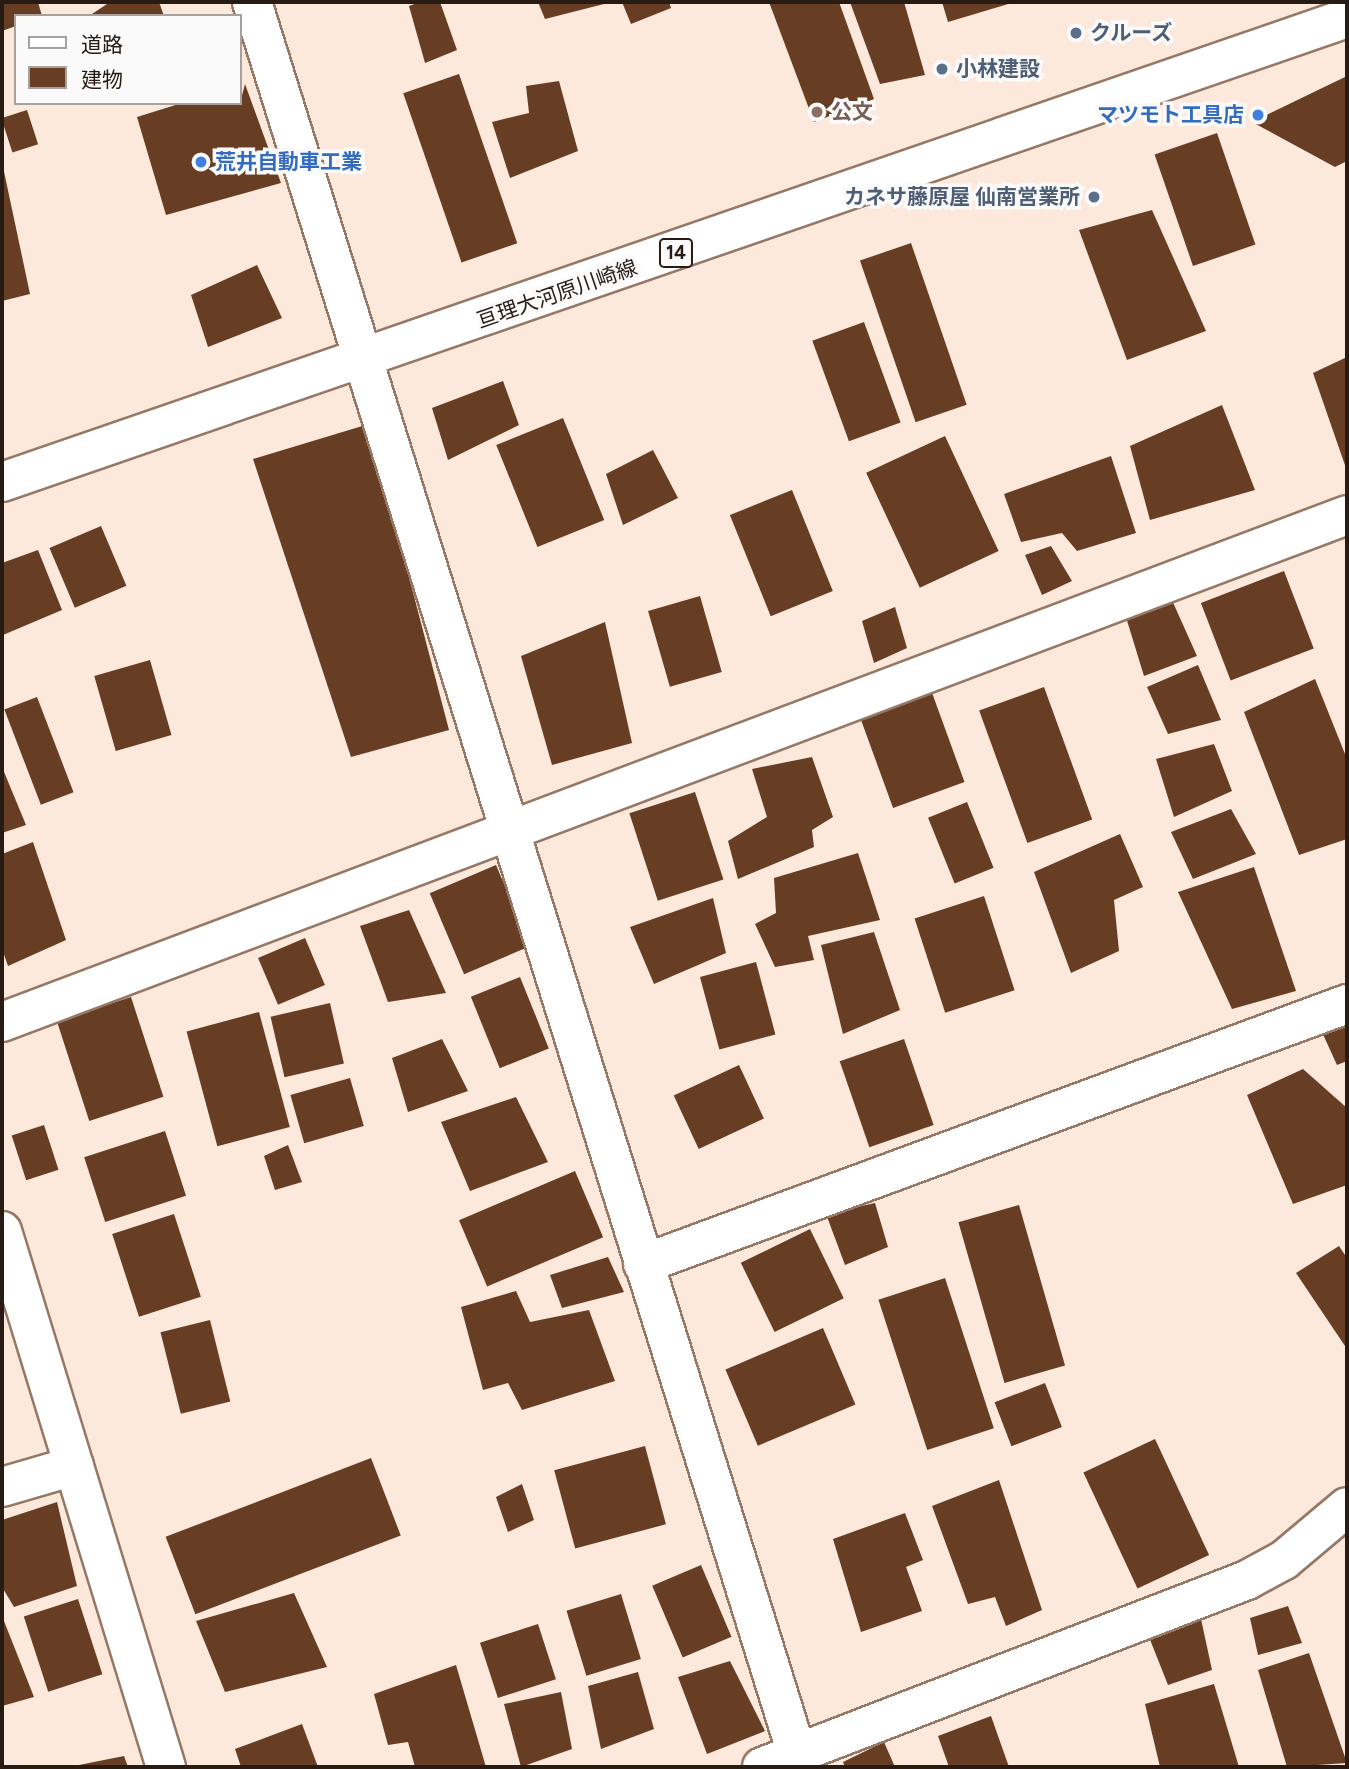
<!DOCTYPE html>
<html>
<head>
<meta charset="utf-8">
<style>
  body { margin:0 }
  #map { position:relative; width:1349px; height:1769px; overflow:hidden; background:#fde8dc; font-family:Figtree,"Noto Sans JP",sans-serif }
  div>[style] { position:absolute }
  .building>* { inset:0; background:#673e24; transform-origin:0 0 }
  .roads { filter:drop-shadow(2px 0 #967866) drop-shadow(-2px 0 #967866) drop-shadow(0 2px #967866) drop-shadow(0 -2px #967866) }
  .minor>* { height:38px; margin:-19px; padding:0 19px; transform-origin:19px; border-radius:19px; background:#fff }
  .major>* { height:38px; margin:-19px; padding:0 19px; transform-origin:19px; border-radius:19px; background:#fff }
  .dots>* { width:19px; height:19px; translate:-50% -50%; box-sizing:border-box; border:4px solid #fafafa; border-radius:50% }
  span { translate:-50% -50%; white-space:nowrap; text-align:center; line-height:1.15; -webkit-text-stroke:7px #fafafa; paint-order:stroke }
  .shield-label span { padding:2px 5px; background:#fafafa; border:2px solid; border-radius:5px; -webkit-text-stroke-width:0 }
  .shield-label { font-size:19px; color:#271b14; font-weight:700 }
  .service-label { font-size:21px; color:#4e5e75; font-weight:700 }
  .left { translate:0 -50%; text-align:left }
  .right { translate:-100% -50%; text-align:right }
  .education-label { font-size:21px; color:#785e54; font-weight:700 }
  .shop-label { font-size:21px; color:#366cbe; font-weight:700 }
  .street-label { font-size:21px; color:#271b14 }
  .frame { position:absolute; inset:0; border:4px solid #271b14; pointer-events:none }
  .legend { position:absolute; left:14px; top:14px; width:228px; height:91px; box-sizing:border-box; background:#fafafa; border:2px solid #a6a19e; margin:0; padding:9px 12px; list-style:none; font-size:21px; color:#271b14 }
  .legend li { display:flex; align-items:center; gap:14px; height:35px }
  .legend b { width:35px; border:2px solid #a6a19e }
</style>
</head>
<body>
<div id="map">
  <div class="building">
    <div style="clip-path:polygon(2px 2px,38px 2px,42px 16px,16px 16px,16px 26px,2px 31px)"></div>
    <div style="clip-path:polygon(110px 2px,159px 2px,164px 16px,89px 16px)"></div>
    <div style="clip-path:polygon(420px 2px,440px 2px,457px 50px,425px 63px,409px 6px)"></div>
    <div style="clip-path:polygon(538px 2px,608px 2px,608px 3px,545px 19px)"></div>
    <div style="clip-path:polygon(622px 2px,669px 2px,671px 8px,631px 24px)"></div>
    <div style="clip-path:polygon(769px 2px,839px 2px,874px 99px,814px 122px)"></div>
    <div style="clip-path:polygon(850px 2px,904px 2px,925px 75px,880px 84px)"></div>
    <div style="clip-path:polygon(942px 2px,1015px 2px,948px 22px)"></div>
    <div style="left:459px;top:74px;width:179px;height:59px;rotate:71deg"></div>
    <div style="clip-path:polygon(1347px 76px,1347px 161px,1335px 167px,1252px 122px)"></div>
    <div style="clip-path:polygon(559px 81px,578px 151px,510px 178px,492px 122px,529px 113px,526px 86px)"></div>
    <div style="clip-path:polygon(245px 84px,281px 183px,166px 215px,137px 117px,182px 103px,240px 103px)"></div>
    <div style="left:27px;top:110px;width:36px;height:27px;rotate:72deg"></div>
    <div style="left:1217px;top:133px;width:118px;height:66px;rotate:71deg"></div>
    <div style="clip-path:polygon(2px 162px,30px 294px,2px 301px)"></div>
    <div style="clip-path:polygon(1152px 210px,1206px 331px,1127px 360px,1079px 230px)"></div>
    <div style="left:911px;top:243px;width:171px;height:54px;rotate:71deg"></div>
    <div style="clip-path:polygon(257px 265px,282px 318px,208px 347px,191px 295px)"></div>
    <div style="left:864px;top:322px;width:107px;height:55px;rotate:70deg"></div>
    <div style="clip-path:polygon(1347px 357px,1347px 471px,1313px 373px)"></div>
    <div style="clip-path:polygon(503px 381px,519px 425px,448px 460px,432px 408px)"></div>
    <div style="clip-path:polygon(1222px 405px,1255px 490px,1150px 520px,1130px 446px)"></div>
    <div style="left:563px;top:418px;width:110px;height:72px;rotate:68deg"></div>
    <div style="clip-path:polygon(369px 424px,449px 730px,351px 757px,253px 459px)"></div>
    <div style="left:945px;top:436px;width:127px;height:87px;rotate:65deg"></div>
    <div style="clip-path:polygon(653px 450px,678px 498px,623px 525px,606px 474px)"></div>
    <div style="clip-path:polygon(1111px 456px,1136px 533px,1077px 551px,1062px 533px,1021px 542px,1004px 494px)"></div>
    <div style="left:792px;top:490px;width:109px;height:67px;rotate:68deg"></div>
    <div style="left:101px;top:526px;width:65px;height:56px;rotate:67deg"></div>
    <div style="clip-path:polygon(1051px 546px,1072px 581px,1042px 595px,1025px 555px)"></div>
    <div style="clip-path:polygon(38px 550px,62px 610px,3px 635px,2px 563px)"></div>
    <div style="left:1284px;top:571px;width:83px;height:89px;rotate:69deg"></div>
    <div style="left:700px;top:596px;width:79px;height:54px;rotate:74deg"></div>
    <div style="clip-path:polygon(1171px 598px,1197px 656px,1144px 676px,1125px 614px)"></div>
    <div style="clip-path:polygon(895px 607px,907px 648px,874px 663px,862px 621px)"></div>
    <div style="clip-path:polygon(605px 622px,632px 743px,552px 765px,521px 656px)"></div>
    <div style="left:150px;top:660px;width:78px;height:58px;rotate:74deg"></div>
    <div style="clip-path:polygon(1198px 665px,1221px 720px,1168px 734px,1147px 687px)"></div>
    <div style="clip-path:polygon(1315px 679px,1347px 759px,1347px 839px,1299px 855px,1244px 712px)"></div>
    <div style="left:1044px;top:687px;width:141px;height:69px;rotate:70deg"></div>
    <div style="left:931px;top:690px;width:98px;height:76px;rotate:70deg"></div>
    <div style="left:37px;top:697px;width:102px;height:35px;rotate:69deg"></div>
    <div style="clip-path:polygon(1214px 744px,1232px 791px,1174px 817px,1156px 759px)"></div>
    <div style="clip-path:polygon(812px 757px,833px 817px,812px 830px,814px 847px,738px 879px,728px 841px,767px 817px,752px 769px)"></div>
    <div style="clip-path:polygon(2px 767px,26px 825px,2px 833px)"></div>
    <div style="left:695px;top:792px;width:92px;height:69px;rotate:72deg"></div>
    <div style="left:967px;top:802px;width:71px;height:42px;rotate:68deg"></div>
    <div style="clip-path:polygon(1231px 809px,1256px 854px,1193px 879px,1171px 832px)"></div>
    <div style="clip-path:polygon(1120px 834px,1143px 887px,1114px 900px,1119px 951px,1071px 973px,1034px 872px)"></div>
    <div style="clip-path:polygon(33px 842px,66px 940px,8px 966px,2px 949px,2px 854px)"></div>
    <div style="clip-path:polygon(858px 853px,880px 920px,808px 936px,814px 960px,775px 967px,755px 924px,776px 913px,774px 878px)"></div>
    <div style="left:496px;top:865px;width:88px;height:72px;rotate:67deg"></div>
    <div style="clip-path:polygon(1254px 867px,1296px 991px,1232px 1009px,1178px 892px)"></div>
    <div style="left:984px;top:896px;width:99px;height:73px;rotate:72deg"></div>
    <div style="clip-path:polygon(713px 898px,726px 953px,654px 984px,630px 927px)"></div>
    <div style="clip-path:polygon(409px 910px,446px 993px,388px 1002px,360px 926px)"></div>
    <div style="clip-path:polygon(874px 932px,900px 1010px,843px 1034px,821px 945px)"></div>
    <div style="left:305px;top:938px;width:51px;height:51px;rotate:67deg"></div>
    <div style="left:756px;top:962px;width:75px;height:58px;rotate:75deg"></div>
    <div style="left:520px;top:977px;width:77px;height:53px;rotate:68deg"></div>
    <div style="left:131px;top:997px;width:105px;height:78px;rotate:72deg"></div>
    <div style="left:330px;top:1003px;width:62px;height:61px;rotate:77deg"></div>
    <div style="left:259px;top:1012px;width:119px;height:75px;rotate:75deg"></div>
    <div style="clip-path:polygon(1347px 1019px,1347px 1061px,1337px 1065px,1321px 1030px)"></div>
    <div style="clip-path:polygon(442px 1039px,468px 1091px,408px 1112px,392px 1058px)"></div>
    <div style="left:904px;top:1039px;width:91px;height:68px;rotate:71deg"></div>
    <div style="left:739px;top:1065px;width:59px;height:72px;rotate:65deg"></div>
    <div style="clip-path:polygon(1303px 1069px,1347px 1108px,1347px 1185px,1293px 1204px,1247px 1095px)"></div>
    <div style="left:350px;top:1078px;width:50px;height:62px;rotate:74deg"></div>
    <div style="clip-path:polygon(516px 1097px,548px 1162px,470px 1191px,441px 1122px)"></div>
    <div style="left:44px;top:1125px;width:47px;height:34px;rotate:72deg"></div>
    <div style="left:165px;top:1131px;width:68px;height:85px;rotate:72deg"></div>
    <div style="clip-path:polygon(288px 1145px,302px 1182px,275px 1190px,264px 1156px)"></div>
    <div style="left:575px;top:1171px;width:72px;height:126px;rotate:67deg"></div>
    <div style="clip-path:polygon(875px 1203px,888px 1247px,845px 1265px,826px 1214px)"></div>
    <div style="left:1019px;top:1205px;width:167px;height:63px;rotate:74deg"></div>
    <div style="left:174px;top:1214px;width:87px;height:65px;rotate:72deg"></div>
    <div style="left:810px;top:1229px;width:77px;height:77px;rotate:64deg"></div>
    <div style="clip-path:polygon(1339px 1246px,1347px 1258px,1347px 1349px,1296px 1273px)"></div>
    <div style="clip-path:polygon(608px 1257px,624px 1292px,562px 1308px,550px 1275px)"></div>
    <div style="left:945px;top:1278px;width:158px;height:70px;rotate:72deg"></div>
    <div style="clip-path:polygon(516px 1291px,530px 1322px,589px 1310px,615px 1381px,522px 1410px,508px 1383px,483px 1390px,461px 1307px)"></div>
    <div style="left:210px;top:1320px;width:84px;height:51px;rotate:76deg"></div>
    <div style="left:823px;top:1328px;width:83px;height:106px;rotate:67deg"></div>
    <div style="left:1045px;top:1383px;width:47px;height:54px;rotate:69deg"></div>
    <div style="left:1155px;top:1439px;width:128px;height:79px;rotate:65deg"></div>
    <div style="left:645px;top:1446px;width:81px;height:94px;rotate:75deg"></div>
    <div style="left:371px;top:1458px;width:83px;height:220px;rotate:69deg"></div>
    <div style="clip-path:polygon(999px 1480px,1042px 1610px,1006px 1626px,995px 1597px,968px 1604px,932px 1506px)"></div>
    <div style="clip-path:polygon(522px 1484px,534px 1520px,508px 1532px,496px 1497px)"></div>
    <div style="clip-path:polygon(57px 1502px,77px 1586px,14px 1607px,2px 1587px,2px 1520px)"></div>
    <div style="clip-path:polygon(905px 1513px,923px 1560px,906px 1567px,922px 1611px,861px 1632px,833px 1539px)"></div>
    <div style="left:701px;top:1565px;width:78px;height:53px;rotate:67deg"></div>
    <div style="clip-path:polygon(294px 1593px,327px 1667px,225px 1692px,196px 1621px)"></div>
    <div style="left:621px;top:1594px;width:68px;height:57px;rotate:73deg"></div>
    <div style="left:78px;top:1599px;width:79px;height:57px;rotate:72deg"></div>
    <div style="clip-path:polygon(1288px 1606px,1302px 1643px,1258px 1655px,1250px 1618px)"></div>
    <div style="clip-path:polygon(2px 1616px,34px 1697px,2px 1706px)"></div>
    <div style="clip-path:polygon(1201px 1619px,1212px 1670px,1168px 1685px,1149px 1637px)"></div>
    <div style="left:538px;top:1624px;width:58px;height:61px;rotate:72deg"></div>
    <div style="clip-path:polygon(1309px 1653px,1347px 1763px,1287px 1767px,1258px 1670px)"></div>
    <div style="clip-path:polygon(730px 1661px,765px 1731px,707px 1754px,678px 1677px)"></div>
    <div style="clip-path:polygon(456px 1665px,486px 1767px,415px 1767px,408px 1742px,388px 1745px,374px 1694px)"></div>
    <div style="clip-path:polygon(638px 1672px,654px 1729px,601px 1749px,588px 1686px)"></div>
    <div style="clip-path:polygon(1214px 1684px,1239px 1767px,1160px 1767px,1145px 1704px)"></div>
    <div style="clip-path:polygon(561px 1692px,572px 1749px,521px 1767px,504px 1704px)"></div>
    <div style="clip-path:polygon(991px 1716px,1009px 1767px,949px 1767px,938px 1736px)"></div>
    <div style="clip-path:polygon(302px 1724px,318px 1767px,241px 1767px,235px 1749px)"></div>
    <div style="clip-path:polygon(884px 1742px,895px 1767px,845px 1767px,843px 1762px)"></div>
    <div style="clip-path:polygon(124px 1756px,128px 1767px,75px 1767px,74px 1766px)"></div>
  </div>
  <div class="roads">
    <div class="minor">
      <div style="left:252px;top:2px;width:1848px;rotate:72.72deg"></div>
      <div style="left:2px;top:1022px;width:1437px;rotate:-20.65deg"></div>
      <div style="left:2px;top:1231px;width:561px;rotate:72.99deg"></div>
      <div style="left:643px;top:1264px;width:750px;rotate:-20.27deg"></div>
      <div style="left:2px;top:1487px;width:75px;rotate:-16.3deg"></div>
      <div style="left:762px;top:1767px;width:520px;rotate:-21.08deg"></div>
      <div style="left:1247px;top:1580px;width:42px;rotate:-28.4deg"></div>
      <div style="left:1284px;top:1560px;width:82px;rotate:-40.1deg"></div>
    </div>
    <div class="major">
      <div style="left:2px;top:482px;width:1423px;rotate:-19.03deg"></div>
    </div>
  </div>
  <div class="dots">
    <div style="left:1076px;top:33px;background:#5c6f8a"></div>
    <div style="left:942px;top:69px;background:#5c6f8a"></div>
    <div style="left:817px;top:112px;background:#8d6e63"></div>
    <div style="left:1258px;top:115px;background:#3f7fe0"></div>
    <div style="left:201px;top:162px;background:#3f7fe0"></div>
    <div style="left:1094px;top:197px;background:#5c6f8a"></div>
  </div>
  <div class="shield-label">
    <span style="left:676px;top:253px">14</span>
  </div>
  <div class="service-label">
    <span class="left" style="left:1090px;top:33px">クルーズ</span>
    <span class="left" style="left:956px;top:69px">小林建設</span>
    <span class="right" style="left:1080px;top:197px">カネサ藤原屋 仙南営業所</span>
  </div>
  <div class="education-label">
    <span class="left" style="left:831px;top:112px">公文</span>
  </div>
  <div class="shop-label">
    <span class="right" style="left:1244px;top:115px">マツモト工具店</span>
    <span class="left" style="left:215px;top:162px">荒井自動車工業</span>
  </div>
  <div class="street-label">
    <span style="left:557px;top:294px;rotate:-19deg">亘理大河原川崎線</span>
  </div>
  <div class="frame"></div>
  <ul class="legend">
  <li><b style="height:9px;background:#fff"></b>道路</li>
  <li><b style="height:19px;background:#673e24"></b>建物</li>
  </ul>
</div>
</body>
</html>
